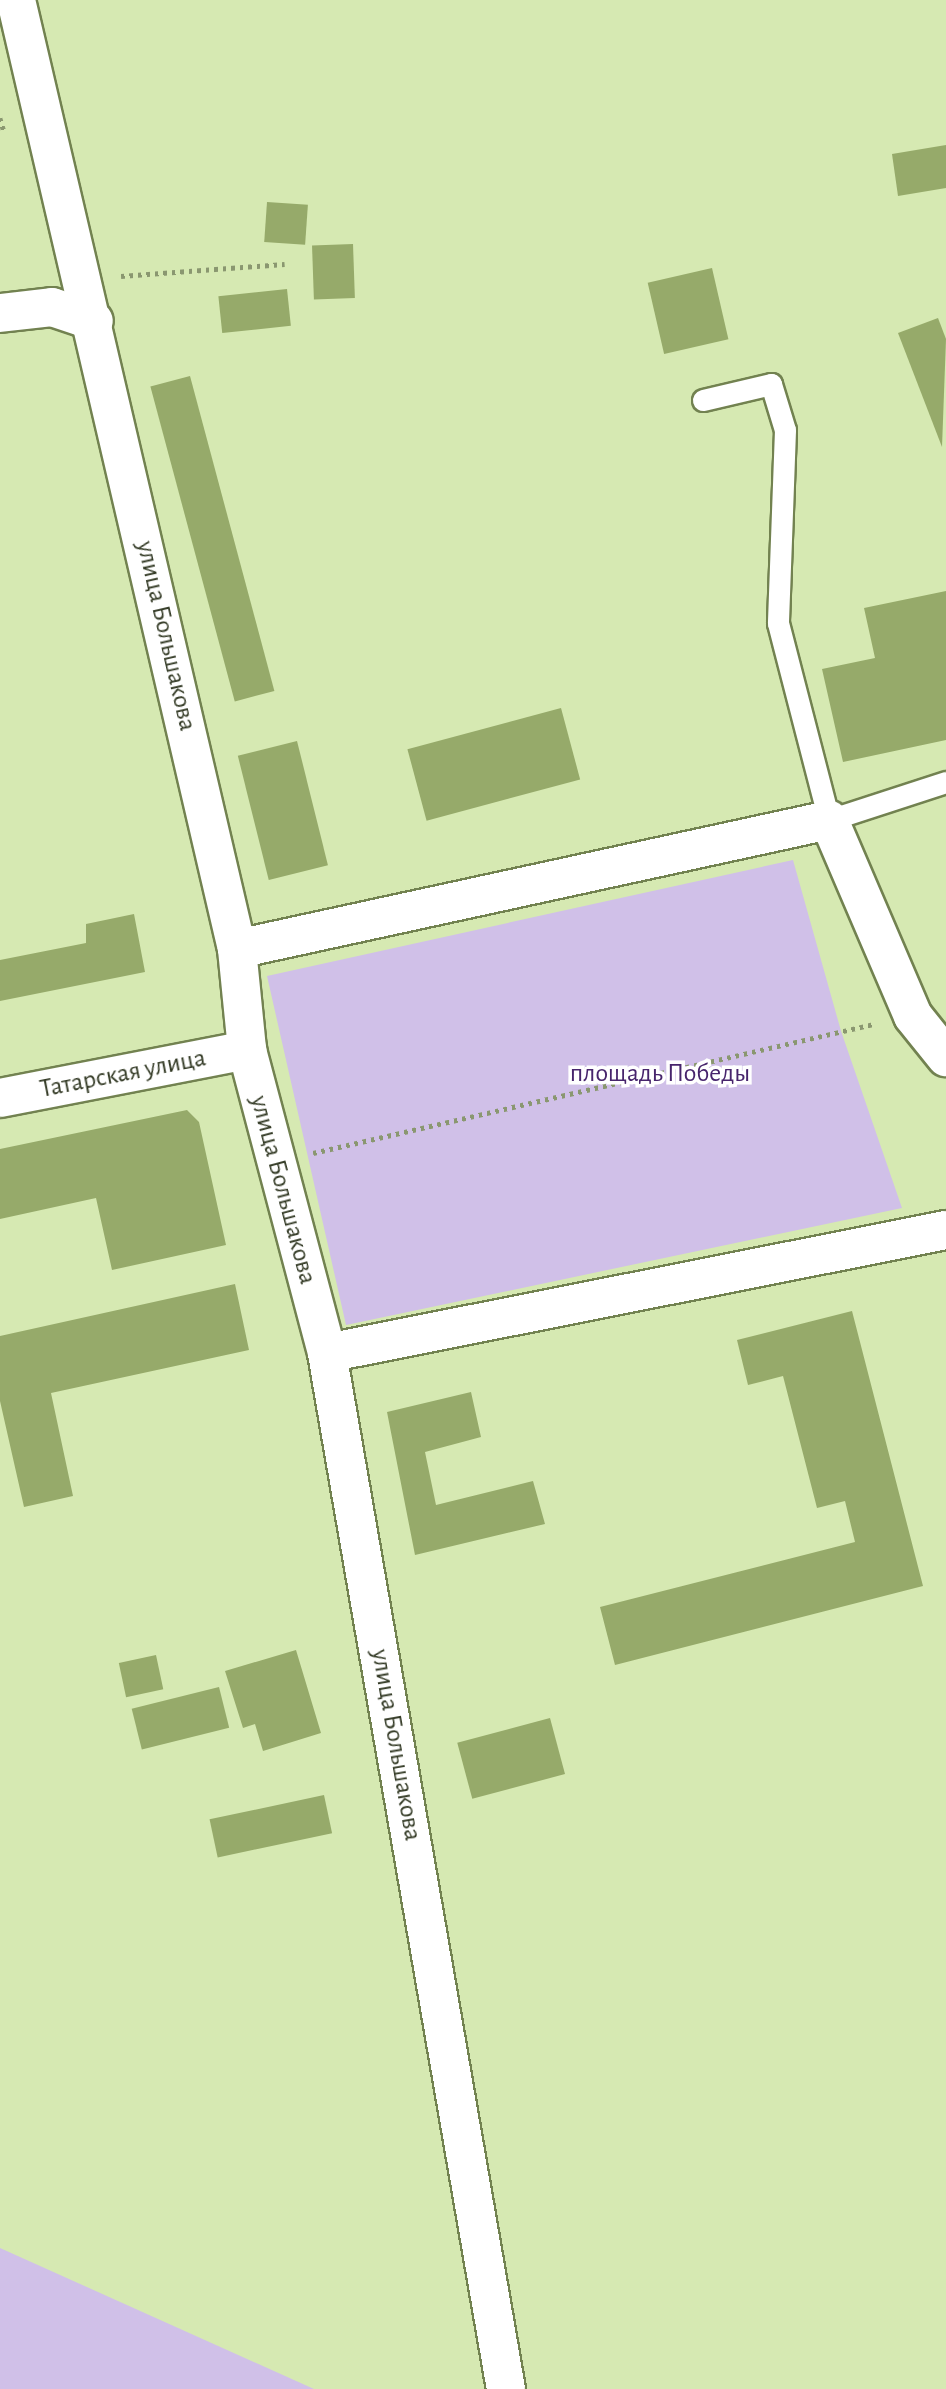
<!DOCTYPE html>
<html>
<head>
<meta charset="utf-8">
<style>
  body { margin:0 }
  #map { position:relative; width:946px; height:2389px; overflow:hidden; background:#d6e9b2; font-family:"Alegreya Sans",sans-serif }
  div>[style] { position:absolute }
  .green>* { inset:0; background:#d0c0e8 }
  .building>* { inset:0; background:#96aa6a; transform-origin:0 0 }
  .path>* { height:4.5px; margin-top:-2.25px; transform-origin:0; background:repeating-linear-gradient(90deg,#8a9770 0 3.5px,transparent 0 8.5px) }
  .roads { filter:drop-shadow(2px 0 #728250) drop-shadow(-2px 0 #728250) drop-shadow(0 2px #728250) drop-shadow(0 -2px #728250) }
  .service>* { height:21px; margin:-10.5px; padding:0 10.5px; transform-origin:10.5px; border-radius:10.5px; background:#fff }
  .minor>* { height:38px; margin:-19px; padding:0 19px; transform-origin:19px; border-radius:19px; background:#fff }
  span { translate:-50% -50%; white-space:nowrap; text-align:center; line-height:1.15; -webkit-text-stroke:7px #fff; paint-order:stroke }
  .street-label { font-size:26px; color:#323924 }
  .park-label { font-size:26px; color:#47246c }
</style>
</head>
<body>
<div id="map">
  <div class="green">
    <div style="clip-path:polygon(793px 860px,841px 1031px,902px 1208px,346px 1325px,267px 976px)"></div>
    <div style="clip-path:polygon(0 2248px,314px 2389px,0 2389px)"></div>
  </div>
  <div class="building">
    <div style="clip-path:polygon(946px 145px,946px 188px,898px 196px,892px 154px)"></div>
    <div style="left:267px;top:202px;width:41px;height:40px;rotate:4deg"></div>
    <div style="left:353px;top:244px;width:54px;height:41px;rotate:88deg"></div>
    <div style="left:712px;top:268px;width:73px;height:66px;rotate:77deg"></div>
    <div style="left:287px;top:289px;width:37px;height:69px;rotate:84deg"></div>
    <div style="clip-path:polygon(938px 318px,946px 339px,942px 447px,898px 333px)"></div>
    <div style="left:190px;top:376px;width:326px;height:41px;rotate:75deg"></div>
    <div style="clip-path:polygon(946px 591px,946px 740px,843px 762px,822px 669px,875px 658px,864px 608px)"></div>
    <div style="left:561px;top:708px;width:74px;height:159px;rotate:75deg"></div>
    <div style="left:297px;top:741px;width:128px;height:61px;rotate:76deg"></div>
    <div style="clip-path:polygon(134px 914px,145px 972px,0 1001px,0 960px,86px 943px,86px 924px)"></div>
    <div style="clip-path:polygon(187px 1110px,199px 1122px,226px 1245px,112px 1270px,96px 1198px,0 1219px,0 1149px)"></div>
    <div style="clip-path:polygon(235px 1284px,249px 1350px,51px 1393px,73px 1496px,24px 1507px,0 1401px,0 1336px)"></div>
    <div style="clip-path:polygon(852px 1311px,923px 1586px,615px 1665px,600px 1607px,855px 1542px,845px 1501px,817px 1508px,783px 1376px,748px 1385px,737px 1340px)"></div>
    <div style="clip-path:polygon(471px 1392px,481px 1437px,425px 1452px,436px 1505px,533px 1481px,545px 1524px,415px 1555px,387px 1412px)"></div>
    <div style="clip-path:polygon(296px 1650px,321px 1733px,263px 1751px,255px 1724px,243px 1728px,225px 1671px)"></div>
    <div style="left:156px;top:1655px;width:35px;height:38px;rotate:78deg"></div>
    <div style="left:219px;top:1687px;width:42px;height:90px;rotate:76deg"></div>
    <div style="left:550px;top:1718px;width:58px;height:96px;rotate:75deg"></div>
    <div style="left:324px;top:1795px;width:39px;height:117px;rotate:78deg"></div>
  </div>
  <div class="path">
    <div style="left:0;top:118px;width:14px;rotate:73deg"></div>
    <div style="left:121px;top:276px;width:164px;rotate:-4.2deg"></div>
    <div style="left:313px;top:1153px;width:576px;rotate:-12.95deg"></div>
  </div>
  <div class="roads">
    <div class="service">
      <div style="left:703px;top:400px;width:70px;rotate:-13.2deg"></div>
      <div style="left:771px;top:384px;width:48px;rotate:73.1deg"></div>
      <div style="left:785px;top:430px;width:193px;rotate:92.1deg"></div>
      <div style="left:778px;top:623px;width:203px;rotate:75.5deg"></div>
      <div style="left:829px;top:820px;width:123px;rotate:-18deg"></div>
    </div>
    <div class="minor">
      <div style="left:16px;top:0;width:974px;rotate:76.89deg"></div>
      <div style="left:237px;top:949px;width:101px;rotate:84.3deg"></div>
      <div style="left:247px;top:1050px;width:313px;rotate:75.2deg"></div>
      <div style="left:327px;top:1353px;width:1051px;rotate:80.2deg"></div>
      <div style="left:0;top:313px;width:52px;rotate:-6.6deg"></div>
      <div style="left:52px;top:307px;width:44px;rotate:18.4deg"></div>
      <div style="left:237px;top:949px;width:606px;rotate:-12.29deg"></div>
      <div style="left:829px;top:820px;width:213px;rotate:66.8deg"></div>
      <div style="left:913px;top:1016px;width:53px;rotate:51.2deg"></div>
      <div style="left:0;top:1098px;width:252px;rotate:-11deg"></div>
      <div style="left:327px;top:1353px;width:631px;rotate:-11.24deg"></div>
    </div>
  </div>
  <div class="street-label">
    <span style="left:166px;top:636px;rotate:77deg">улица Большакова</span>
    <span style="left:123px;top:1074px;rotate:-11deg">Татарская улица</span>
    <span style="left:283px;top:1190px;rotate:75deg">улица Большакова</span>
    <span style="left:396px;top:1745px;rotate:80deg">улица Большакова</span>
  </div>
  <div class="park-label">
    <span style="left:660px;top:1074px">площадь Победы</span>
  </div>
</div>
</body>
</html>
